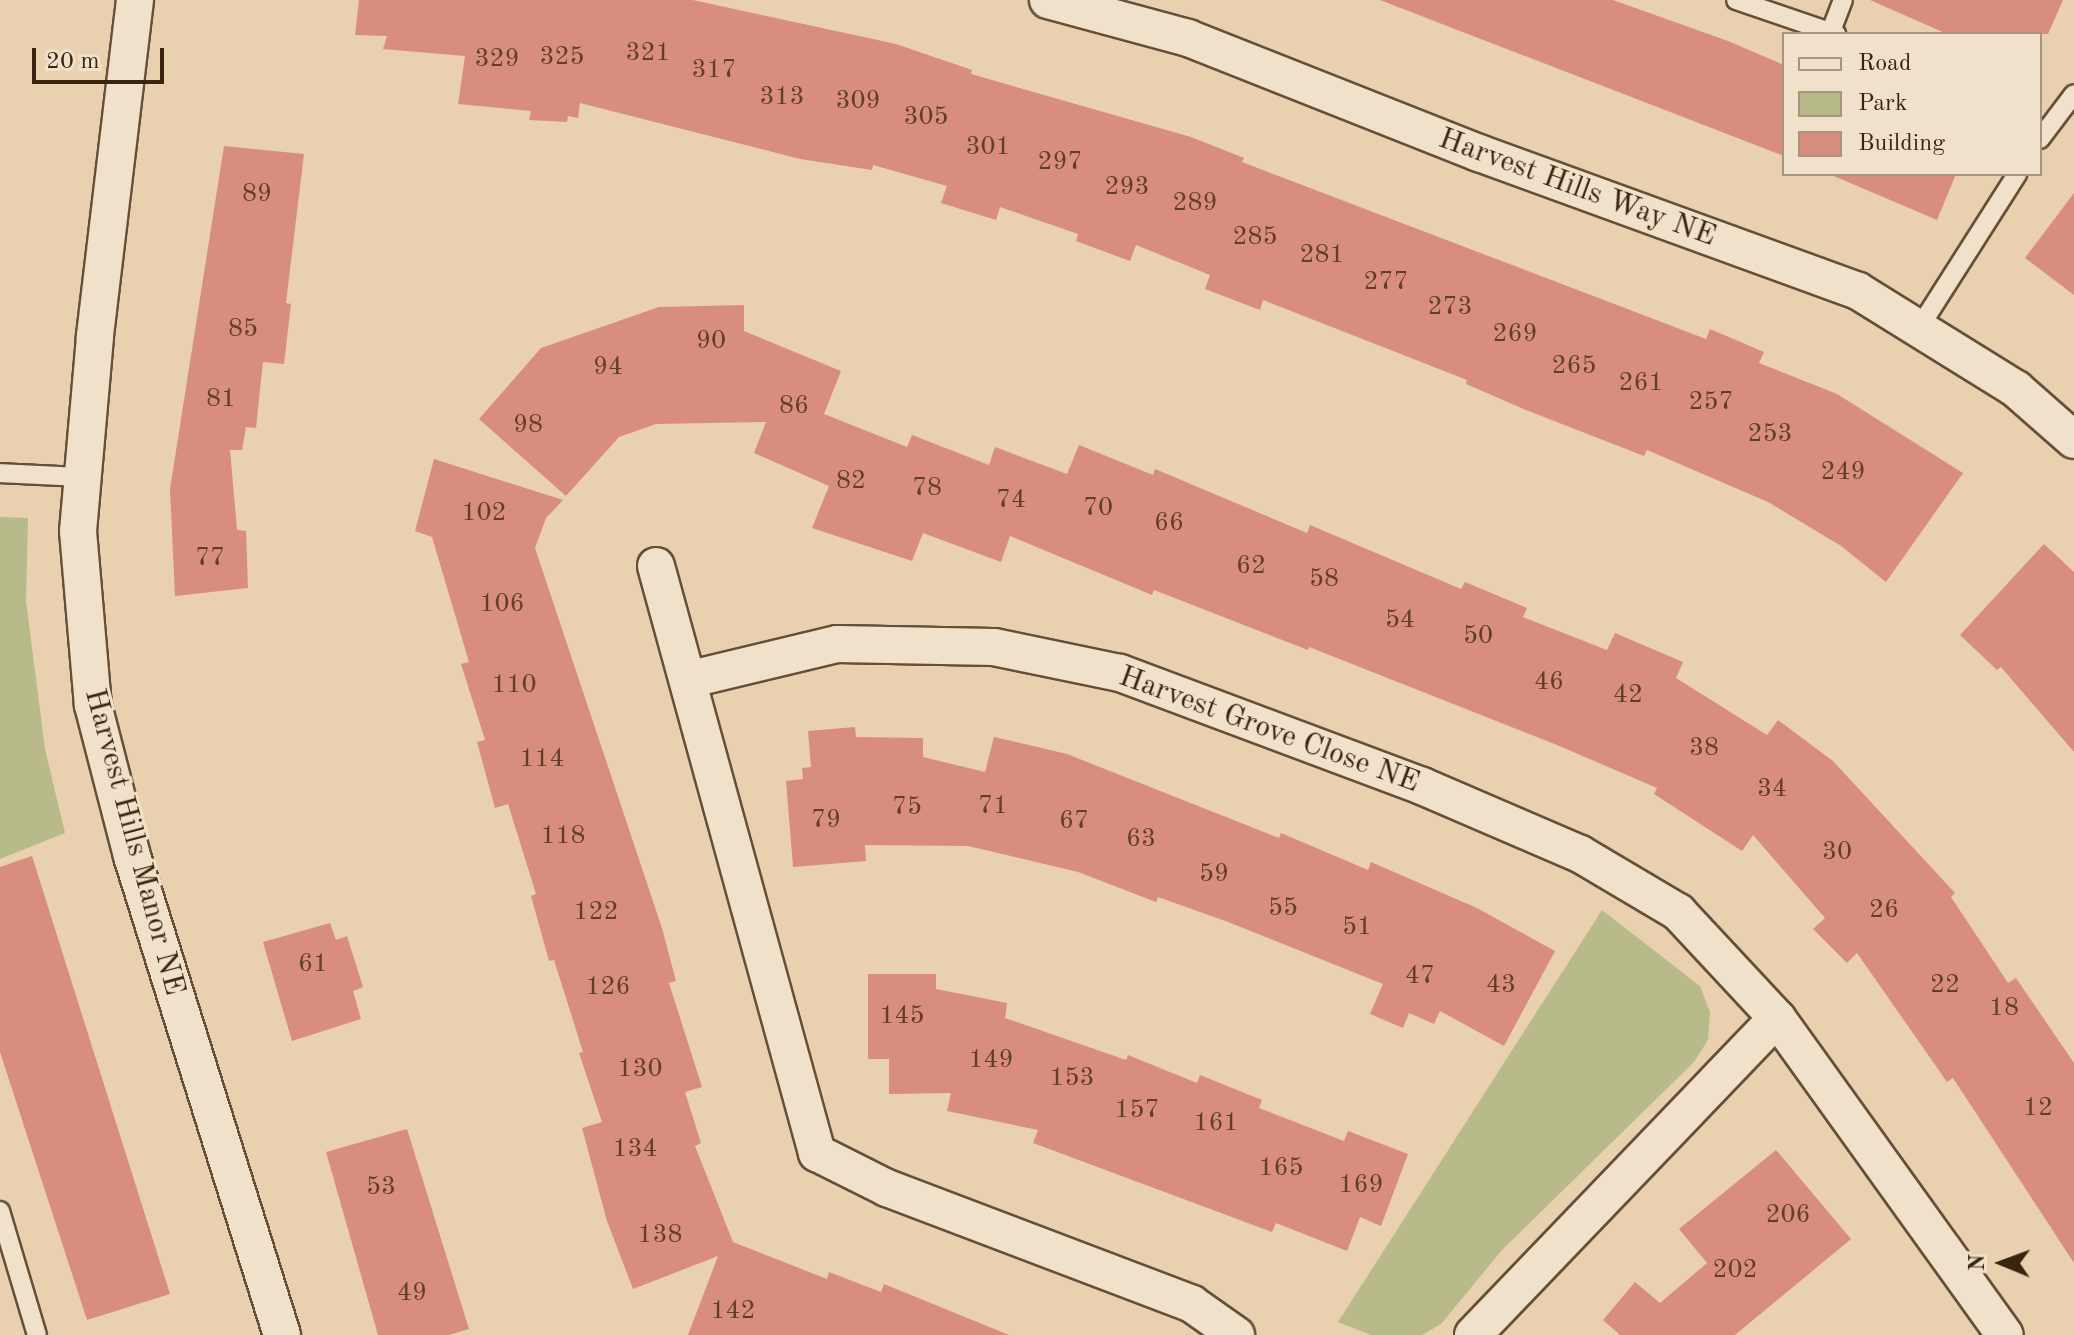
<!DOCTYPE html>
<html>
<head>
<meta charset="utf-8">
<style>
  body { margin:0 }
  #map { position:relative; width:2074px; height:1335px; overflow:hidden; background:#e9d0ae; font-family:"Old Standard TT",serif }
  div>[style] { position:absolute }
  .green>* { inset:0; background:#b8bb89 }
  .building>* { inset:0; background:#d98e7d }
  .roads { filter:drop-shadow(2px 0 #654f38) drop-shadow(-2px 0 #654f38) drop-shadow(0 2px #654f38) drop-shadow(0 -2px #654f38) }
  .lane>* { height:18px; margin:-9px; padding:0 9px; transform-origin:9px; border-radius:9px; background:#f1e0ca }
  .street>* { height:36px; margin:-18px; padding:0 18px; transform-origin:18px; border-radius:18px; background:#f1e0ca }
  span { translate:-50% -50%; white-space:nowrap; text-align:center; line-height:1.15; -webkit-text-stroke:6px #f1e0ca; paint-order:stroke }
  .number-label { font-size:26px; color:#613e2b }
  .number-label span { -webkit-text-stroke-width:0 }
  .street-label { font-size:30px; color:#392410 }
  .legend { position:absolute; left:1782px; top:32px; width:260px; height:144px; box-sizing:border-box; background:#f1e0ca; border:2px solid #a79580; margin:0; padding:10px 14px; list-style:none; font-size:24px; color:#392410 }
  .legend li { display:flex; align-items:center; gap:16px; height:40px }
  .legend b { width:40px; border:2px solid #a79580 }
  .north { position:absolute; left:1962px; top:1223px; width:80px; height:80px; -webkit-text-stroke:6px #f1e0ca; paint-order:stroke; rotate:271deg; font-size:22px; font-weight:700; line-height:32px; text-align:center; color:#392410 }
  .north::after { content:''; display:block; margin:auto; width:28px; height:36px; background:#392410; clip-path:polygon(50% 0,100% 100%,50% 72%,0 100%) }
  .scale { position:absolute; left:32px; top:48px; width:132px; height:36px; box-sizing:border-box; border:4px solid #392410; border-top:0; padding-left:10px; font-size:24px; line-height:28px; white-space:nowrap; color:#392410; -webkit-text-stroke:6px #f1e0ca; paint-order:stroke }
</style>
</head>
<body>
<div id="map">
  <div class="green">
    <div style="clip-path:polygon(0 517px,28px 518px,26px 601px,45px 749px,65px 833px,0 859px)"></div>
    <div style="clip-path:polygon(1602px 910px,1700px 986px,1710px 1012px,1708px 1040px,1694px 1062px,1502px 1250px,1441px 1324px,1422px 1335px,1371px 1335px,1338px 1322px)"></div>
  </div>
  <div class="building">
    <div style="clip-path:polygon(359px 0,693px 0,896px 44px,972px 70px,971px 74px,1191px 137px,1244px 158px,1242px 162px,1706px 339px,1710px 329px,1764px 352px,1759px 363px,1837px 394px,1963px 473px,1886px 582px,1841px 546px,1768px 502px,1647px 450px,1644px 456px,1526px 410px,1466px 384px,1467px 380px,1263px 300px,1260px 310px,1205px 289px,1210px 275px,1136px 245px,1130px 261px,1076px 241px,1078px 234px,1000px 207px,996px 220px,941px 203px,947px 186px,873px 165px,872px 170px,800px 159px,580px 103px,578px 118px,568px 116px,567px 122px,529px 120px,531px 111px,458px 104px,465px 56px,383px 49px,387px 36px,355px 35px)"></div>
    <div style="clip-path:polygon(1380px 0,1613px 0,1728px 41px,1784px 65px,1784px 156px)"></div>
    <div style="clip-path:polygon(1870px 0,2063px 0,2048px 34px,1947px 34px)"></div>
    <div style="clip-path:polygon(224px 146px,304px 154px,286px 303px,291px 304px,284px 364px,263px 362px,256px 428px,246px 427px,242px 450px,230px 450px,237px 530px,246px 531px,248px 588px,175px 596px,170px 489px)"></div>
    <div style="clip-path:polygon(1829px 174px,1956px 174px,1937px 220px)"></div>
    <div style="clip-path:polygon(2074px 193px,2074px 295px,2025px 258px)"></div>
    <div style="clip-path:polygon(744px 305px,744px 331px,841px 371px,824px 414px,907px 447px,912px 435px,989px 465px,995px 447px,1067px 474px,1079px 445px,1153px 475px,1155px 469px,1307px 533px,1310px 525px,1461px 589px,1465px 582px,1527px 608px,1523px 617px,1607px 650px,1615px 633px,1683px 662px,1676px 678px,1767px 735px,1778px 720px,1833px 761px,1955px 893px,1951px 897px,2008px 983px,2016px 978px,2074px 1063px,2074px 1263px,1953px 1078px,1947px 1082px,1857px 953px,1847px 963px,1813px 929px,1825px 918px,1753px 835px,1742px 851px,1654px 794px,1657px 788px,1557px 745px,1309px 647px,1308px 650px,1154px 590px,1152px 595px,1010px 536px,1001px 562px,923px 533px,912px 561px,812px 528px,829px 486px,754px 453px,766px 422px,656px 424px,619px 437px,566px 496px,479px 419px,541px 348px,659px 307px)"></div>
    <div style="clip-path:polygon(434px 459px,563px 500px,546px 518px,535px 548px,662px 928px,676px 981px,669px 983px,702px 1087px,685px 1092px,701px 1143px,695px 1146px,733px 1242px,827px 1279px,829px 1272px,881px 1292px,884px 1284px,1009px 1335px,688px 1335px,718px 1256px,633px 1289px,607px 1221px,582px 1128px,602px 1122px,579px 1053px,583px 1052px,554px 960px,549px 961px,531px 896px,536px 894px,508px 804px,495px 808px,477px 742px,485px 740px,461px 664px,469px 662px,432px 537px,415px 531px)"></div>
    <div style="clip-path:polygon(2044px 544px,2074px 572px,2074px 752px,2001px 667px,1997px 670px,1960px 635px)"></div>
    <div style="clip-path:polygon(855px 727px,856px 737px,923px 738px,923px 757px,985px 772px,994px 737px,1067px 754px,1279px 838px,1281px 833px,1368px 870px,1371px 862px,1477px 908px,1555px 951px,1504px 1046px,1440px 1011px,1434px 1024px,1409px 1013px,1403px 1028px,1370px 1014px,1383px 984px,1228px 922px,1158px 897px,1156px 902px,1078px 872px,968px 846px,865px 845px,866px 861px,793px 867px,786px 781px,803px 779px,802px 768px,811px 767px,808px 731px)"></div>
    <div style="clip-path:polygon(32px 856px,170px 1294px,87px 1320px,0 1052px,0 867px)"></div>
    <div style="clip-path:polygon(330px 923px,336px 940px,347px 936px,363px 987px,353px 991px,361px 1019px,292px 1041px,263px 942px)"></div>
    <div style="clip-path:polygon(868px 974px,936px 974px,936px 989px,1007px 1003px,1005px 1018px,1126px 1060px,1128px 1055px,1197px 1083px,1200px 1075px,1262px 1100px,1259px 1108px,1344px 1141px,1348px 1131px,1408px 1154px,1381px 1226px,1360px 1217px,1347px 1251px,1276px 1223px,1272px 1232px,1033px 1143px,1038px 1130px,947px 1111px,951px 1093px,889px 1094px,889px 1059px,868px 1059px)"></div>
    <div style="clip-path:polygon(407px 1129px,469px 1329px,449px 1335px,378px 1335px,326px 1152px)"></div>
    <div style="clip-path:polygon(1776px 1150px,1851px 1239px,1735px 1335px,1620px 1335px,1603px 1320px,1635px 1282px,1660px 1303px,1707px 1263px,1679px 1229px)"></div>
  </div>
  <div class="roads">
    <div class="lane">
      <div style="left:1736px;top:0;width:106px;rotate:18.8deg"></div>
      <div style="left:1831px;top:31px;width:33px;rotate:-69deg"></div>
      <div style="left:2040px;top:139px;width:56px;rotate:-52.9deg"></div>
      <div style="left:1919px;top:328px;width:183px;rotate:-57.5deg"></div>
      <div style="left:0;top:473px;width:82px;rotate:2.8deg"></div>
      <div style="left:0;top:1211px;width:129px;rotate:73.4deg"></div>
    </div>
    <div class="street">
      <div style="left:135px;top:0;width:339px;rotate:96.8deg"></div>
      <div style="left:95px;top:337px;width:195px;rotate:95deg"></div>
      <div style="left:78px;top:531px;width:175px;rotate:85.1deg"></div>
      <div style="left:93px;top:705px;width:156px;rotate:75.5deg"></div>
      <div style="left:132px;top:856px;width:502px;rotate:72.61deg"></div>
      <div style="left:1048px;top:0;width:145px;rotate:15.2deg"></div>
      <div style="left:1188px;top:38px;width:313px;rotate:21.6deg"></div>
      <div style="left:1479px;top:153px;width:403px;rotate:20deg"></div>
      <div style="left:1858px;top:291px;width:186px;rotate:31.8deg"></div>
      <div style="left:2016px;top:389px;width:77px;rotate:41.3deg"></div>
      <div style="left:656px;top:566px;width:609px;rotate:74.66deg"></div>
      <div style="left:817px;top:1153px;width:78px;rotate:26.6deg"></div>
      <div style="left:887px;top:1188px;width:326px;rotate:20.8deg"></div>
      <div style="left:1192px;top:1304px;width:54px;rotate:35.2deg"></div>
      <div style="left:691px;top:679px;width:150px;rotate:-13.5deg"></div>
      <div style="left:837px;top:644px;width:157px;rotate:1.1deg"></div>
      <div style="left:994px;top:647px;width:129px;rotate:11.7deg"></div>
      <div style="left:1120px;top:673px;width:322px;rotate:20.5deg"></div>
      <div style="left:1422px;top:786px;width:172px;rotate:23.3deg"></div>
      <div style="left:1580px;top:854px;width:114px;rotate:30.6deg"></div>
      <div style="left:1678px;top:912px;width:145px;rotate:47deg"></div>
      <div style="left:1777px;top:1018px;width:390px;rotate:54.3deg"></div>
      <div style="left:1473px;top:1335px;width:439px;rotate:-46.2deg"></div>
    </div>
  </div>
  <div class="number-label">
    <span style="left:648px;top:54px">321</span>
    <span style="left:562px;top:58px">325</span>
    <span style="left:497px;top:60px">329</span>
    <span style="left:714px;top:71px">317</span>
    <span style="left:782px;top:98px">313</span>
    <span style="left:858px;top:102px">309</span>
    <span style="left:926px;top:118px">305</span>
    <span style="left:988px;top:148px">301</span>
    <span style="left:1060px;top:163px">297</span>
    <span style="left:1127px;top:188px">293</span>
    <span style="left:257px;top:195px">89</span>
    <span style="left:1195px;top:204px">289</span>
    <span style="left:1255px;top:238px">285</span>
    <span style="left:1322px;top:256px">281</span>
    <span style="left:1386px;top:283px">277</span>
    <span style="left:1450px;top:308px">273</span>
    <span style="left:243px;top:330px">85</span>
    <span style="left:1515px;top:335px">269</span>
    <span style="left:711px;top:342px">90</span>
    <span style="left:1574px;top:367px">265</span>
    <span style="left:608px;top:368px">94</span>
    <span style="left:1641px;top:384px">261</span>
    <span style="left:221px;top:400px">81</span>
    <span style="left:1711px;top:403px">257</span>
    <span style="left:794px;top:407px">86</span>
    <span style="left:528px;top:426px">98</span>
    <span style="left:1770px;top:435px">253</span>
    <span style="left:1843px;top:473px">249</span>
    <span style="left:851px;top:482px">82</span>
    <span style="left:927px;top:489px">78</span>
    <span style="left:1011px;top:501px">74</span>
    <span style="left:1098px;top:509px">70</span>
    <span style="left:484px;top:514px">102</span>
    <span style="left:1169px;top:524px">66</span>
    <span style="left:210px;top:559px">77</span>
    <span style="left:1251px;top:567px">62</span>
    <span style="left:1324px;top:580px">58</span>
    <span style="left:502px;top:605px">106</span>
    <span style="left:1400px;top:621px">54</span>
    <span style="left:1478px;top:637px">50</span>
    <span style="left:1549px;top:683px">46</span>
    <span style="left:514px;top:686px">110</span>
    <span style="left:1628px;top:696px">42</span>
    <span style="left:1704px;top:749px">38</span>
    <span style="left:542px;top:760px">114</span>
    <span style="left:1772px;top:790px">34</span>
    <span style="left:993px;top:807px">71</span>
    <span style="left:907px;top:808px">75</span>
    <span style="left:826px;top:821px">79</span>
    <span style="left:1074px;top:822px">67</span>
    <span style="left:563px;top:837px">118</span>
    <span style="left:1141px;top:840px">63</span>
    <span style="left:1837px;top:853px">30</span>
    <span style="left:1214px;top:875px">59</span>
    <span style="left:1283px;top:909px">55</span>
    <span style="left:1884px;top:911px">26</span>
    <span style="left:596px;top:913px">122</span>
    <span style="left:1357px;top:928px">51</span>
    <span style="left:313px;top:965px">61</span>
    <span style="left:1420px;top:977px">47</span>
    <span style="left:1501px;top:986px">43</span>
    <span style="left:1945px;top:986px">22</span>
    <span style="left:608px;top:988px">126</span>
    <span style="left:2004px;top:1009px">18</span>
    <span style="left:902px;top:1017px">145</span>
    <span style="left:991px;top:1061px">149</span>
    <span style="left:640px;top:1070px">130</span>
    <span style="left:1072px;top:1079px">153</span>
    <span style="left:2038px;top:1109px">12</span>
    <span style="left:1137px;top:1111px">157</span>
    <span style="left:1216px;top:1124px">161</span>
    <span style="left:635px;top:1150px">134</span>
    <span style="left:1281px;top:1169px">165</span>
    <span style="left:1361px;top:1186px">169</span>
    <span style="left:381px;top:1188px">53</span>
    <span style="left:1788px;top:1216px">206</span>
    <span style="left:660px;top:1236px">138</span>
    <span style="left:1735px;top:1271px">202</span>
    <span style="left:412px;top:1294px">49</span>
    <span style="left:733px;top:1312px">142</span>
  </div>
  <div class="street-label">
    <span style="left:1577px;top:188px;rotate:20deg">Harvest Hills Way NE</span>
    <span style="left:1269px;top:730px;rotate:20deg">Harvest Grove Close NE</span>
    <span style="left:134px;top:842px;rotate:75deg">Harvest Hills Manor NE</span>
  </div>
  <ul class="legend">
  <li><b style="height:10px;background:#f1e0ca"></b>Road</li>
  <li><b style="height:22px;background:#b8bb89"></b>Park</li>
  <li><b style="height:22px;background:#d98e7d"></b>Building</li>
  </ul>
  <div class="north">N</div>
  <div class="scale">20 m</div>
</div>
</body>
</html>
